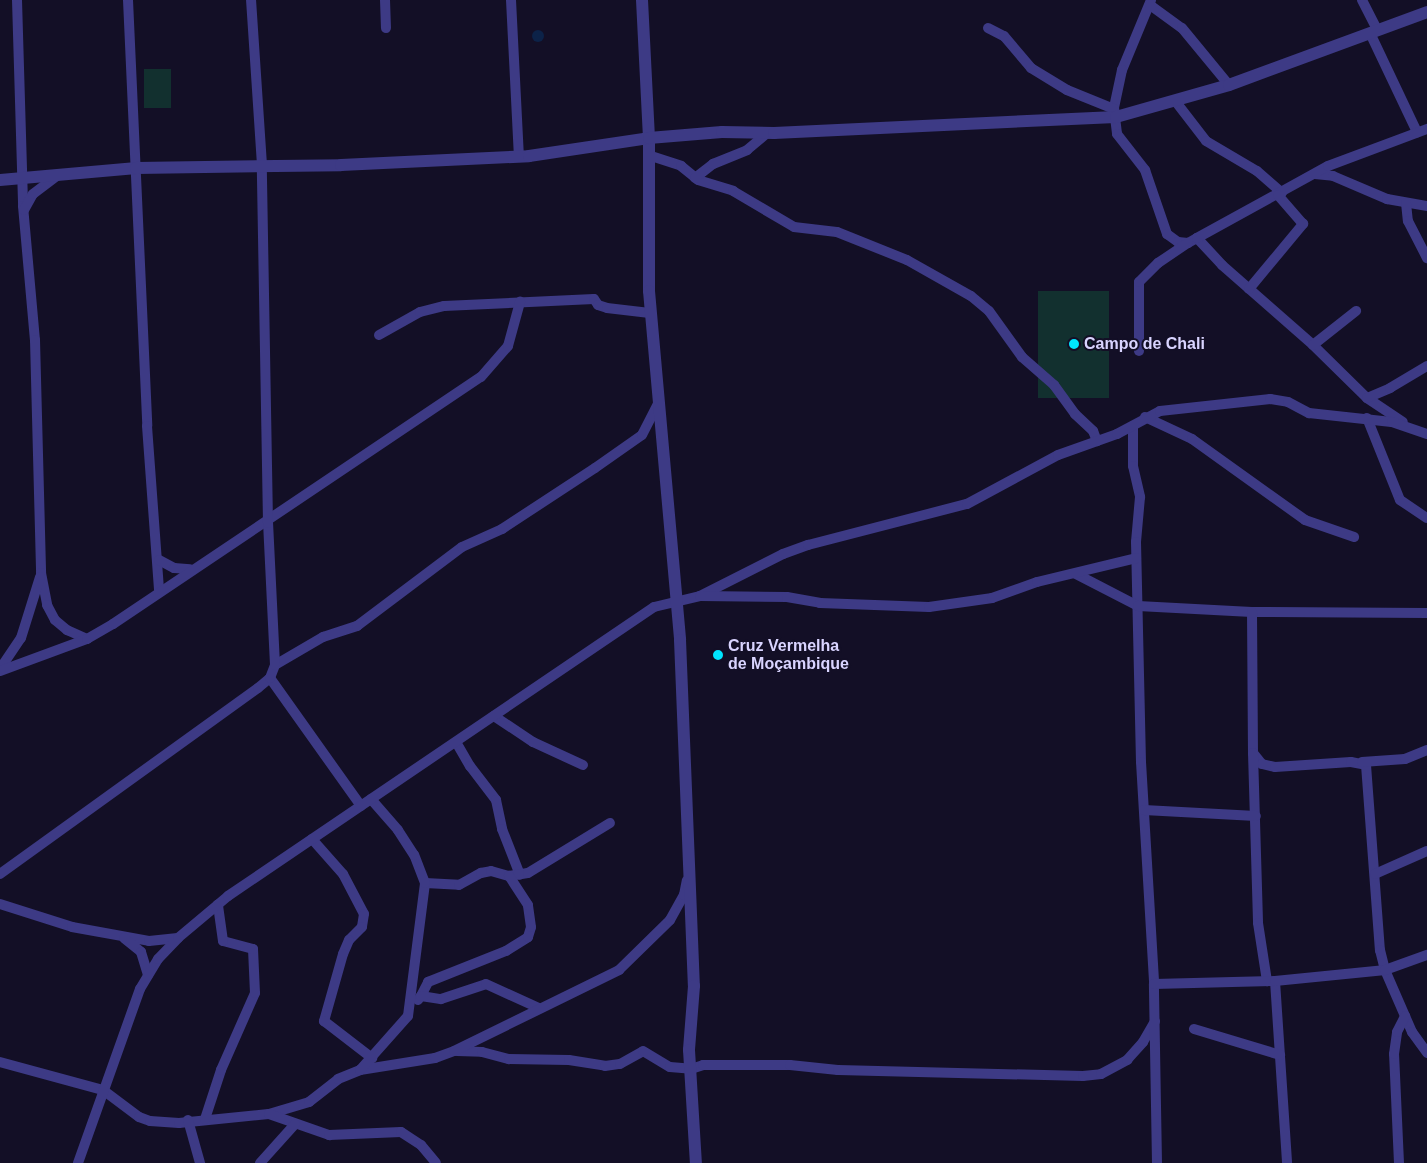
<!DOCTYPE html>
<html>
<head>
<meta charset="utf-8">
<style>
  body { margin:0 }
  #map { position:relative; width:1427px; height:1163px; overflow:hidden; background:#130f26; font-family:Helvetica,sans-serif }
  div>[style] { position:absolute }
  .green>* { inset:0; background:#12302f; transform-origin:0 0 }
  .water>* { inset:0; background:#0c2248 }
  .round { border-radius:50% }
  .minor>* { height:10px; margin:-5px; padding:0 5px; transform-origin:5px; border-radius:5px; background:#3d3a85 }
  .tertiary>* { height:12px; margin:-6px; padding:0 6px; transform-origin:6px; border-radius:6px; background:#3d3a85 }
  .dots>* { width:14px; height:14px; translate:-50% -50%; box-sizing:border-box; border:2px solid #130f26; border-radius:50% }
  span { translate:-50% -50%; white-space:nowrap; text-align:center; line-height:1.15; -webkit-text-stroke:4px #130f26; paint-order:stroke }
  .poi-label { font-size:16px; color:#d9d4ff; font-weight:700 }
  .left { translate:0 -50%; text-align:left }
</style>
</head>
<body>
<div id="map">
  <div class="green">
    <div style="left:144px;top:69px;width:27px;height:39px"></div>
    <div style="left:1038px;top:291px;width:71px;height:107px"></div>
  </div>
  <div class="water">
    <div class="round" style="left:532px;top:30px;width:12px;height:12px"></div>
  </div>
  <div class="minor">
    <div style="left:17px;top:0;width:206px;rotate:88.3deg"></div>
    <div style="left:23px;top:206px;width:135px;rotate:84.9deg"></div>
    <div style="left:35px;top:340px;width:233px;rotate:88.5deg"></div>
    <div style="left:41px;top:573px;width:33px;rotate:79deg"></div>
    <div style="left:47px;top:605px;width:17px;rotate:62deg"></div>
    <div style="left:55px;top:620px;width:16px;rotate:40deg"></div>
    <div style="left:67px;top:630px;width:22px;rotate:24deg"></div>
    <div style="left:128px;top:0;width:426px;rotate:87.4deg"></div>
    <div style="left:147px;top:426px;width:164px;rotate:85.8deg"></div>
    <div style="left:385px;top:0;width:28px;rotate:88deg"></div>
    <div style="left:511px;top:0;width:156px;rotate:87.1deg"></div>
    <div style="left:1151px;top:0;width:76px;rotate:112.5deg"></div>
    <div style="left:1122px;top:70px;width:40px;rotate:102deg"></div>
    <div style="left:1114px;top:109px;width:25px;rotate:83deg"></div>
    <div style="left:1117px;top:134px;width:46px;rotate:52.1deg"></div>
    <div style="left:1145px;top:170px;width:68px;rotate:71deg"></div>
    <div style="left:1167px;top:234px;width:14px;rotate:36deg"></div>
    <div style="left:1178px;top:242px;width:10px;rotate:6deg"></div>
    <div style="left:1188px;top:243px;width:10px;rotate:-29deg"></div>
    <div style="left:1197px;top:238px;width:37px;rotate:47deg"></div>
    <div style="left:1222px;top:265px;width:121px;rotate:41.3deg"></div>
    <div style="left:1313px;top:345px;width:76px;rotate:44.5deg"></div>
    <div style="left:1367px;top:398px;width:43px;rotate:33.7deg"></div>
    <div style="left:1362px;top:0;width:34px;rotate:63deg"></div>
    <div style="left:1150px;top:5px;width:39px;rotate:36deg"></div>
    <div style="left:1182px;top:28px;width:74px;rotate:50.5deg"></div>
    <div style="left:988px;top:28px;width:18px;rotate:27deg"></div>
    <div style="left:1004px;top:36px;width:42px;rotate:49.8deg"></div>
    <div style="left:1031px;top:68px;width:42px;rotate:31.4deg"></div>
    <div style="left:1067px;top:90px;width:51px;rotate:22deg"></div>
    <div style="left:1370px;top:33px;width:110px;rotate:64.6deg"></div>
    <div style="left:1176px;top:102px;width:49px;rotate:52.4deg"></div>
    <div style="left:1206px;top:141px;width:59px;rotate:30.5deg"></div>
    <div style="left:1257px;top:171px;width:33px;rotate:41deg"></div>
    <div style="left:648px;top:155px;width:35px;rotate:18deg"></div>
    <div style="left:681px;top:166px;width:22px;rotate:39deg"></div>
    <div style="left:698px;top:180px;width:37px;rotate:17deg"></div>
    <div style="left:733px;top:191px;width:71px;rotate:30.5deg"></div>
    <div style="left:794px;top:227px;width:43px;rotate:6.6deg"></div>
    <div style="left:837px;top:232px;width:75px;rotate:21.8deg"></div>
    <div style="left:907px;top:260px;width:73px;rotate:29.4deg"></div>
    <div style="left:971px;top:296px;width:23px;rotate:40deg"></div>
    <div style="left:989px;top:311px;width:57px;rotate:54.3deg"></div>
    <div style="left:1022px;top:357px;width:43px;rotate:41.2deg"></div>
    <div style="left:1054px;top:385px;width:36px;rotate:54deg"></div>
    <div style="left:1075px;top:414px;width:25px;rotate:43deg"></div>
    <div style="left:1093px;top:431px;width:11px;rotate:68deg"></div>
    <div style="left:1315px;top:174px;width:18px;rotate:6deg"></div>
    <div style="left:1333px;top:176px;width:59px;rotate:23.1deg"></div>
    <div style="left:1387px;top:199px;width:41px;rotate:9.9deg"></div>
    <div style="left:695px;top:178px;width:23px;rotate:-38deg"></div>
    <div style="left:713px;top:164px;width:37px;rotate:-22deg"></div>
    <div style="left:747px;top:150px;width:26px;rotate:-40deg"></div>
    <div style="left:1406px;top:203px;width:18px;rotate:84deg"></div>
    <div style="left:1408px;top:221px;width:42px;rotate:62.8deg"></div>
    <div style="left:24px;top:210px;width:18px;rotate:-61deg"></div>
    <div style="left:33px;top:194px;width:31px;rotate:-37deg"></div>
    <div style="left:1197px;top:238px;width:149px;rotate:-28.8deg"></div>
    <div style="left:1328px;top:166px;width:106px;rotate:-20.5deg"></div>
    <div style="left:1249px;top:289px;width:85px;rotate:-50.3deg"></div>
    <div style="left:1303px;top:224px;width:38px;rotate:-131deg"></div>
    <div style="left:379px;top:335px;width:47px;rotate:-29.3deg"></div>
    <div style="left:420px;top:312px;width:25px;rotate:-14deg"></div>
    <div style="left:444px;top:306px;width:150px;rotate:-2.7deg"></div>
    <div style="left:594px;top:299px;width:7px;rotate:56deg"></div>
    <div style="left:598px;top:305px;width:9px;rotate:18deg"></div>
    <div style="left:607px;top:308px;width:43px;rotate:6.6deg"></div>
    <div style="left:1313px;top:345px;width:55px;rotate:-38.3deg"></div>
    <div style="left:1139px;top:351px;width:69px;rotate:-90deg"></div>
    <div style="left:1139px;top:282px;width:27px;rotate:-45deg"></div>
    <div style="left:1158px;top:263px;width:36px;rotate:-34deg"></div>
    <div style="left:1367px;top:398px;width:25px;rotate:-23deg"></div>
    <div style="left:1390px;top:388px;width:43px;rotate:-30.7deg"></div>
    <div style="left:1145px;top:417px;width:52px;rotate:25.1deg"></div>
    <div style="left:1192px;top:439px;width:139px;rotate:35.6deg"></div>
    <div style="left:1305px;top:520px;width:52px;rotate:19.1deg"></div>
    <div style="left:1367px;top:418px;width:88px;rotate:68.1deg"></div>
    <div style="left:1400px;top:500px;width:32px;rotate:34deg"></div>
    <div style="left:1133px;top:426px;width:40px;rotate:90deg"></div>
    <div style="left:1133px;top:466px;width:32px;rotate:77deg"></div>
    <div style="left:1140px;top:497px;width:45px;rotate:95.1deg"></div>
    <div style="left:1136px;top:542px;width:220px;rotate:88.7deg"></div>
    <div style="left:1141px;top:762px;width:222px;rotate:86.6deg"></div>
    <div style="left:159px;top:560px;width:17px;rotate:28deg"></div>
    <div style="left:174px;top:568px;width:16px;rotate:4deg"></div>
    <div style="left:1076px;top:574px;width:70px;rotate:27.3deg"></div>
    <div style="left:1138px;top:606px;width:114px;rotate:3deg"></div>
    <div style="left:1252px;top:612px;width:175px;rotate:0.3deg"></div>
    <div style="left:700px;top:596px;width:93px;rotate:-26.8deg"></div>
    <div style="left:783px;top:554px;width:27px;rotate:-20deg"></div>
    <div style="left:808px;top:545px;width:164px;rotate:-14.5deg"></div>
    <div style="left:967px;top:504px;width:103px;rotate:-28.3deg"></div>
    <div style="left:1058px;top:455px;width:63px;rotate:-19.6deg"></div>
    <div style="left:1117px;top:434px;width:49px;rotate:-28.1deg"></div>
    <div style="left:1160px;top:411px;width:111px;rotate:-6.2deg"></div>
    <div style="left:1270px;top:399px;width:18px;rotate:9deg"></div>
    <div style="left:1288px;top:402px;width:24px;rotate:28deg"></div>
    <div style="left:1309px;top:413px;width:83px;rotate:6.2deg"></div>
    <div style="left:1392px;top:422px;width:37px;rotate:19deg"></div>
    <div style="left:1252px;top:612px;width:141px;rotate:89.6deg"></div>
    <div style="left:1253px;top:753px;width:14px;rotate:51deg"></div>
    <div style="left:1262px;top:764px;width:13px;rotate:13deg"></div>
    <div style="left:1275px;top:767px;width:76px;rotate:-3.8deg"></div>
    <div style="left:1351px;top:762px;width:15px;rotate:11deg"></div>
    <div style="left:1366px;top:765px;width:186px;rotate:85.7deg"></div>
    <div style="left:1380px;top:950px;width:21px;rotate:76deg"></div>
    <div style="left:1385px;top:970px;width:68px;rotate:66.5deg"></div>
    <div style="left:1412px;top:1032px;width:26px;rotate:54deg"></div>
    <div style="left:275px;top:665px;width:56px;rotate:-30.3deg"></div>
    <div style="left:323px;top:637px;width:36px;rotate:-18deg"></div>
    <div style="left:357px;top:626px;width:131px;rotate:-37deg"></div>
    <div style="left:462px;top:547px;width:44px;rotate:-24.2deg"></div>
    <div style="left:502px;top:529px;width:111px;rotate:-33.3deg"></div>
    <div style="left:595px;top:468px;width:57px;rotate:-35.1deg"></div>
    <div style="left:642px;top:435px;width:34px;rotate:-63deg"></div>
    <div style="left:0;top:669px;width:37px;rotate:-56deg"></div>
    <div style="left:21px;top:638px;width:64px;rotate:-72.7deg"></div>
    <div style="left:0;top:671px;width:93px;rotate:-20.2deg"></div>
    <div style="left:87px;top:639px;width:30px;rotate:-30deg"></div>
    <div style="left:113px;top:624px;width:443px;rotate:-33.9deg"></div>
    <div style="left:481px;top:377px;width:41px;rotate:-48.9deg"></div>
    <div style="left:508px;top:346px;width:46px;rotate:-74.7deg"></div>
    <div style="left:270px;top:678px;width:157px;rotate:54.6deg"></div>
    <div style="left:494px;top:716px;width:47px;rotate:33.7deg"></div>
    <div style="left:533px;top:742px;width:55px;rotate:24.7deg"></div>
    <div style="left:456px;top:742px;width:28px;rotate:60deg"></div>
    <div style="left:470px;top:766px;width:43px;rotate:52.6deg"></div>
    <div style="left:496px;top:800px;width:30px;rotate:78deg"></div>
    <div style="left:502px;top:829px;width:49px;rotate:68.6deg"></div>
    <div style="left:1253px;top:753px;width:170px;rotate:88.3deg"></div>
    <div style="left:1258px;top:923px;width:59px;rotate:81.2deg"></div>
    <div style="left:1362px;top:762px;width:43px;rotate:-4deg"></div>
    <div style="left:1405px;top:759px;width:24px;rotate:-22deg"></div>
    <div style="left:1144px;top:810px;width:112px;rotate:3.1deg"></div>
    <div style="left:312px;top:839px;width:47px;rotate:48.5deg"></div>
    <div style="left:343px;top:874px;width:45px;rotate:62.3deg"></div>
    <div style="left:364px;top:914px;width:13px;rotate:99deg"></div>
    <div style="left:362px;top:927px;width:18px;rotate:135deg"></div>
    <div style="left:349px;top:940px;width:15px;rotate:113deg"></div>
    <div style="left:343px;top:954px;width:70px;rotate:105.8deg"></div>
    <div style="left:324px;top:1021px;width:61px;rotate:37.6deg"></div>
    <div style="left:0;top:874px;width:318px;rotate:-35.8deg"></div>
    <div style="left:258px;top:688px;width:16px;rotate:-40deg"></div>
    <div style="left:270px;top:678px;width:14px;rotate:-69deg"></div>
    <div style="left:275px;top:665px;width:142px;rotate:-92.8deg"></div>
    <div style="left:268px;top:523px;width:358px;rotate:-91deg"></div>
    <div style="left:262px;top:165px;width:165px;rotate:-93.8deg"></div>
    <div style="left:1375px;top:874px;width:57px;rotate:-23.9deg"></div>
    <div style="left:425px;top:883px;width:34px;rotate:3deg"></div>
    <div style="left:459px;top:885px;width:25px;rotate:-29deg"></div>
    <div style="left:481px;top:873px;width:10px;rotate:-11deg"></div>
    <div style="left:491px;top:871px;width:19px;rotate:16deg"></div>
    <div style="left:509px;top:876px;width:19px;rotate:-9deg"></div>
    <div style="left:528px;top:873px;width:96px;rotate:-31.4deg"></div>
    <div style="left:0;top:904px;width:76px;rotate:17.7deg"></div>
    <div style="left:72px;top:927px;width:78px;rotate:10.3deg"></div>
    <div style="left:149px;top:941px;width:29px;rotate:-6deg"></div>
    <div style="left:124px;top:938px;width:22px;rotate:39deg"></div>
    <div style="left:141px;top:952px;width:24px;rotate:73deg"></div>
    <div style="left:1275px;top:981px;width:182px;rotate:86.2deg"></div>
    <div style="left:421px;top:996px;width:16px;rotate:-63deg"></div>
    <div style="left:428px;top:982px;width:84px;rotate:-21.7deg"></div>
    <div style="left:506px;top:951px;width:26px;rotate:-32deg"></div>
    <div style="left:528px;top:937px;width:10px;rotate:-73deg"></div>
    <div style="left:531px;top:927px;width:22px;rotate:-98deg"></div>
    <div style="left:528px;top:905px;width:35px;rotate:-123deg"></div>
    <div style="left:418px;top:1000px;width:5px;rotate:-53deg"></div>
    <div style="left:421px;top:996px;width:20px;rotate:9deg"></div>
    <div style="left:441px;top:999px;width:47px;rotate:-18.4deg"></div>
    <div style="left:486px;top:984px;width:58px;rotate:24.4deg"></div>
    <div style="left:1194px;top:1029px;width:90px;rotate:16.8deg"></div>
    <div style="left:457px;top:1051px;width:25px;rotate:2deg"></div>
    <div style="left:482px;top:1052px;width:28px;rotate:15deg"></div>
    <div style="left:509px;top:1059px;width:60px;rotate:1deg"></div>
    <div style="left:569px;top:1060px;width:36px;rotate:9deg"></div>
    <div style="left:605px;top:1066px;width:15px;rotate:-8deg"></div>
    <div style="left:620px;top:1064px;width:26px;rotate:-29deg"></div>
    <div style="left:643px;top:1051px;width:31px;rotate:31deg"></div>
    <div style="left:670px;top:1067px;width:21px;rotate:5deg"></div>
    <div style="left:691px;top:1069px;width:13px;rotate:-18deg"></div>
    <div style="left:703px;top:1065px;width:87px"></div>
    <div style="left:790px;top:1065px;width:48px;rotate:5.9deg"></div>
    <div style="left:838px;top:1070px;width:245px;rotate:1.4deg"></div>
    <div style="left:1083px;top:1076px;width:18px;rotate:-6deg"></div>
    <div style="left:1101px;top:1074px;width:30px;rotate:-28deg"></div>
    <div style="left:1127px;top:1060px;width:24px;rotate:-48deg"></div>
    <div style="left:1143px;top:1042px;width:24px;rotate:-60deg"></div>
    <div style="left:0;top:1062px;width:107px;rotate:15.2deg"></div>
    <div style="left:103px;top:1090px;width:45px;rotate:36.9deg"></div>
    <div style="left:139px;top:1117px;width:12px;rotate:20deg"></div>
    <div style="left:150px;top:1121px;width:29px;rotate:4deg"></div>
    <div style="left:179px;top:1123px;width:90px;rotate:-5.7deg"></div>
    <div style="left:269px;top:1114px;width:42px;rotate:-16.7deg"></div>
    <div style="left:309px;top:1102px;width:37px;rotate:-38deg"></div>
    <div style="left:338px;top:1079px;width:24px;rotate:-22deg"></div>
    <div style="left:360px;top:1070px;width:76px;rotate:-9.1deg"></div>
    <div style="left:435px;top:1058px;width:20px;rotate:-20deg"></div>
    <div style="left:454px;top:1051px;width:184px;rotate:-26.1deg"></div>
    <div style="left:619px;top:970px;width:71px;rotate:-44.4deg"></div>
    <div style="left:670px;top:920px;width:29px;rotate:-61deg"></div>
    <div style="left:684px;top:895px;width:15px;rotate:-79deg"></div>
    <div style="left:360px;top:1070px;width:72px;rotate:-48.4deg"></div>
    <div style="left:408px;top:1016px;width:134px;rotate:-82.7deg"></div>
    <div style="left:425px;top:883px;width:30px;rotate:-111deg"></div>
    <div style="left:414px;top:855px;width:30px;rotate:-123deg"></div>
    <div style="left:398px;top:830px;width:41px;rotate:-131.1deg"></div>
    <div style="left:269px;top:1114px;width:64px;rotate:19.3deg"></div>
    <div style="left:329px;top:1135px;width:72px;rotate:-2.4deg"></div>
    <div style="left:401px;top:1132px;width:24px;rotate:33deg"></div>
    <div style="left:421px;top:1145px;width:23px;rotate:50deg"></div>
    <div style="left:205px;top:1119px;width:52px;rotate:-71.9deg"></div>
    <div style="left:221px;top:1070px;width:84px;rotate:-66.2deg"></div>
    <div style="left:255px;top:993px;width:44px;rotate:-92.6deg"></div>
    <div style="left:253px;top:949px;width:31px;rotate:-165deg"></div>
    <div style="left:223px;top:941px;width:37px;rotate:-98deg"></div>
    <div style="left:188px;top:1120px;width:45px;rotate:74.4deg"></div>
    <div style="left:78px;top:1163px;width:185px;rotate:-70.4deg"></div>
    <div style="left:140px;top:989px;width:35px;rotate:-59deg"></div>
    <div style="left:158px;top:959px;width:29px;rotate:-46deg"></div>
    <div style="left:178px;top:938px;width:65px;rotate:-40deg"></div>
    <div style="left:228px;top:896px;width:515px;rotate:-34.15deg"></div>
    <div style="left:654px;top:607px;width:47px;rotate:-13.4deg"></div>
    <div style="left:700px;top:596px;width:87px;rotate:0.7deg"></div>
    <div style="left:787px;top:597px;width:34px;rotate:10deg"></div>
    <div style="left:820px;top:603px;width:109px;rotate:2.1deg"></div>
    <div style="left:929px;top:607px;width:64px;rotate:-8.1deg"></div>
    <div style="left:992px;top:598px;width:48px;rotate:-19.6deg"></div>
    <div style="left:1037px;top:582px;width:102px;rotate:-13.6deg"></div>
    <div style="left:260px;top:1163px;width:52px;rotate:-48.1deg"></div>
    <div style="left:1157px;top:1163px;width:179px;rotate:-91deg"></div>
    <div style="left:1154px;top:984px;width:121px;rotate:-1.4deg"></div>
    <div style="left:1275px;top:981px;width:111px;rotate:-5.7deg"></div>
    <div style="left:1385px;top:970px;width:45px;rotate:-19.7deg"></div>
    <div style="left:1399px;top:1163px;width:109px;rotate:-92.6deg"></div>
    <div style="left:1394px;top:1054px;width:22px;rotate:-82deg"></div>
    <div style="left:1397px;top:1032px;width:18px;rotate:-63deg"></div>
  </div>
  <div class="tertiary">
    <div style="left:642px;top:0;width:138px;rotate:87.1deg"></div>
    <div style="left:649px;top:138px;width:153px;rotate:90deg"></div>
    <div style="left:649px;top:291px;width:350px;rotate:84.9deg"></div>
    <div style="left:680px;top:640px;width:346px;rotate:87.7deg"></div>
    <div style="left:694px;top:986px;width:64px;rotate:94.5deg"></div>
    <div style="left:689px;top:1050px;width:113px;rotate:86.5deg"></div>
    <div style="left:0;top:180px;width:137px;rotate:-5deg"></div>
    <div style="left:136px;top:168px;width:205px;rotate:-0.8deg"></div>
    <div style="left:341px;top:165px;width:188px;rotate:-2.7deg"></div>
    <div style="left:529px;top:156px;width:121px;rotate:-8.5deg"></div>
    <div style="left:649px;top:138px;width:73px;rotate:-4.7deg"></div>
    <div style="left:722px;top:132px;width:52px;rotate:1.1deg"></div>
    <div style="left:774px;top:133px;width:342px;rotate:-2.7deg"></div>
    <div style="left:1116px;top:117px;width:117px;rotate:-15.8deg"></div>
    <div style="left:1229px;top:85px;width:211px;rotate:-20.2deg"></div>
  </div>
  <div class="dots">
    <div style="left:1074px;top:344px;background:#00e5ff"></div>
    <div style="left:718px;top:655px;background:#00e5ff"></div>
  </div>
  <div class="poi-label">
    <span class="left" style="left:1084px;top:344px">Campo de Chali</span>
    <span class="left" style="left:728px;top:655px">Cruz Vermelha<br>de Moçambique</span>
  </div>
</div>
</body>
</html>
